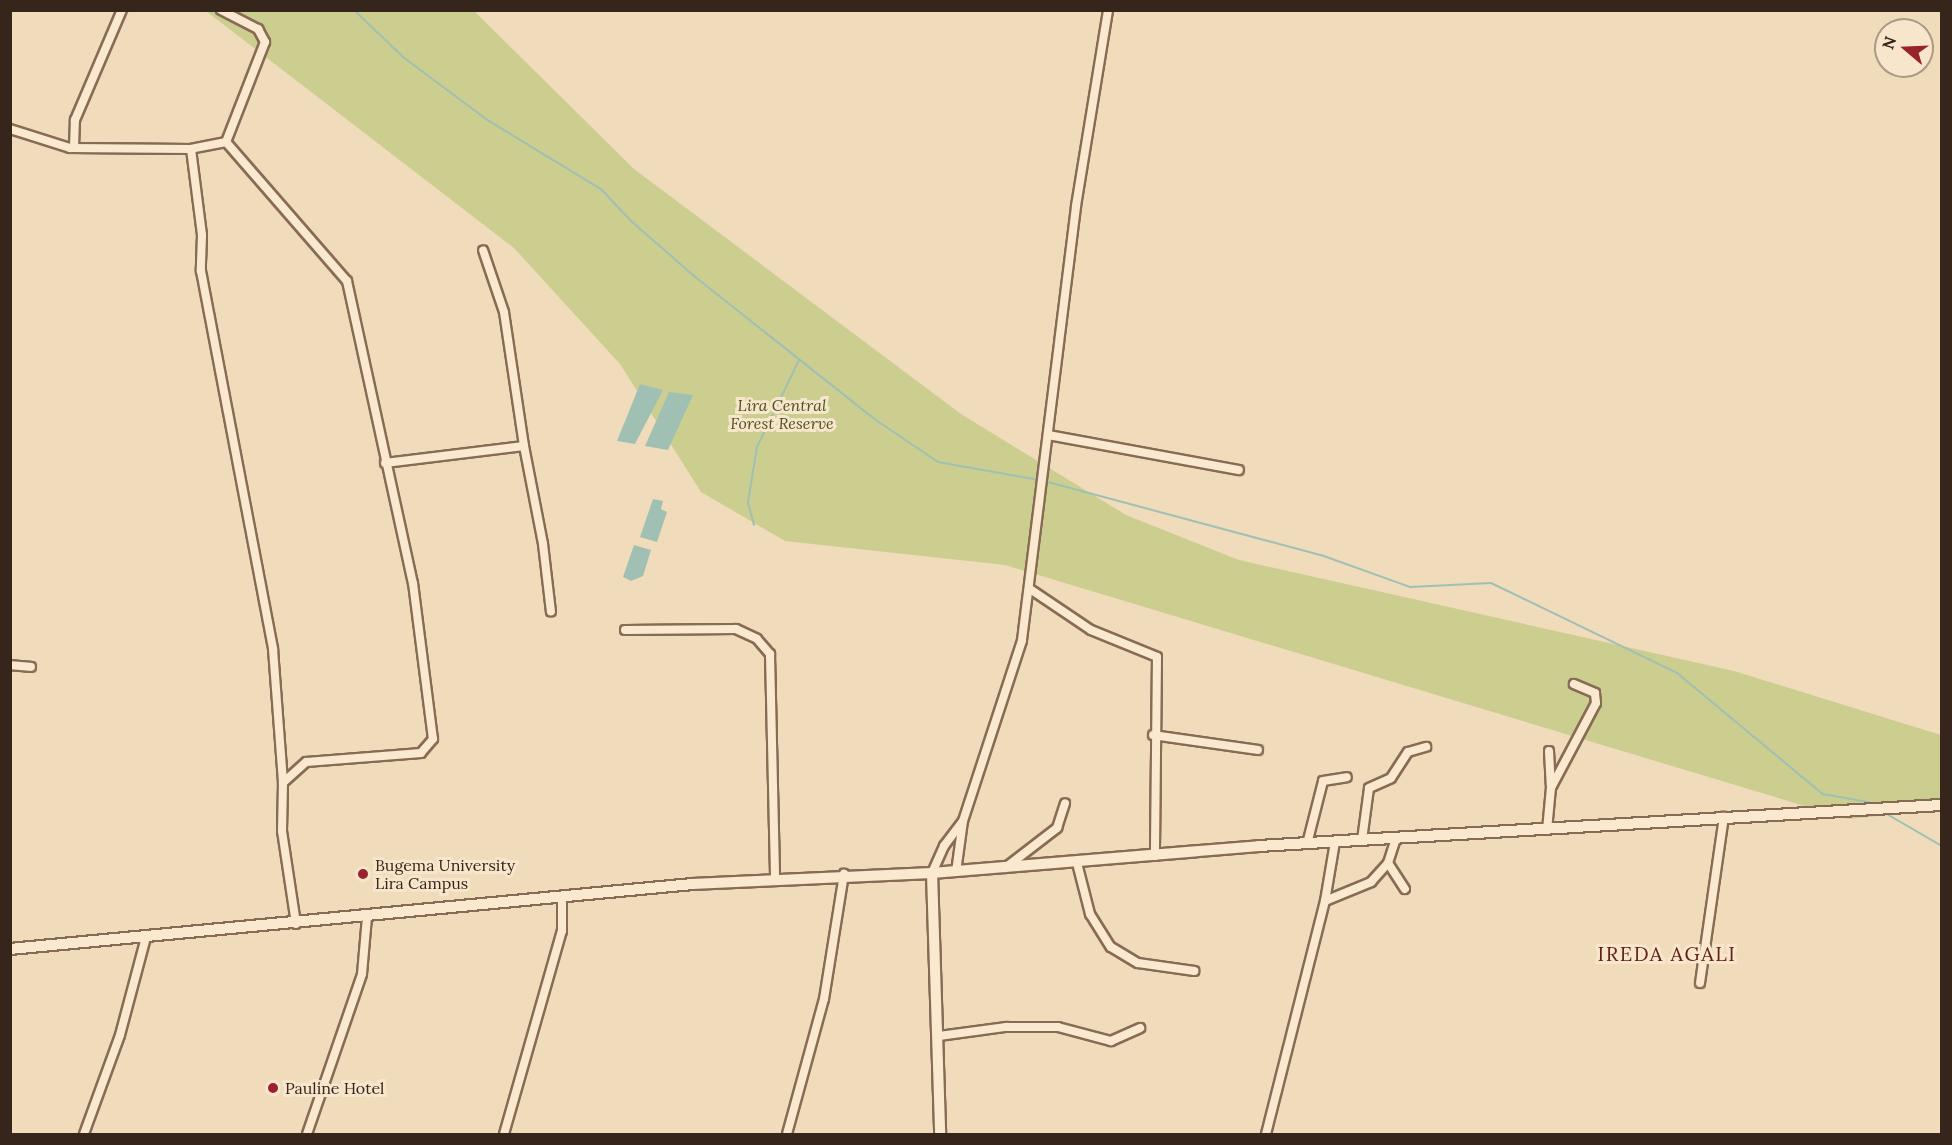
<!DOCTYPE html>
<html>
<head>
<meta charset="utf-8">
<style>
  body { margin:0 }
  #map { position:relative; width:1952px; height:1145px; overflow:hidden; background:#f0dbbb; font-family:Lora,serif }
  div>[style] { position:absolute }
  .green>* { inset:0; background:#ccce8f }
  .water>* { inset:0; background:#a0c0b4 }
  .stream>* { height:2px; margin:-1px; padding:0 1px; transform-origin:1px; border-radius:1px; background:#a0c0b4 }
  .roads { filter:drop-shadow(2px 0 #886b55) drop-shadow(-2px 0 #886b55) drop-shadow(0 2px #886b55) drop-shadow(0 -2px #886b55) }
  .minor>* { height:8px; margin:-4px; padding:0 4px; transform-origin:4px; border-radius:4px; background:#fae9cf }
  .tertiary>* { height:10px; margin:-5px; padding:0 5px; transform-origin:5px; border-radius:5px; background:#fae9cf }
  .dots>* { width:16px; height:16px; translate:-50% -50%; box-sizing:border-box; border:3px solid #f7e6cb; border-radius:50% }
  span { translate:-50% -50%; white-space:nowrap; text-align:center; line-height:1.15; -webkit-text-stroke:6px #f7e6cb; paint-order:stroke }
  .park-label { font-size:16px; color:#4b5320; font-style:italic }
  .poi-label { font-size:16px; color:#36251a }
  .left { translate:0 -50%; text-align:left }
  .quarter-label { font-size:20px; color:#652118; letter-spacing:1.5px }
  .frame { position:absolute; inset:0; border:12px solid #36251a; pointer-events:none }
  .north { position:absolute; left:1874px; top:18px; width:60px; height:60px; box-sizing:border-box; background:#f7e6cb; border:2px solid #aa9984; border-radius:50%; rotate:289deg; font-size:16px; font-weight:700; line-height:24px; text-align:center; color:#36251a }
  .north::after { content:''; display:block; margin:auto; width:21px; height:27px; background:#9a222d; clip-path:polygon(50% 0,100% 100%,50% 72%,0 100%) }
</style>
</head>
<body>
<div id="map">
  <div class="green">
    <div style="clip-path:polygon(206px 11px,474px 11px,634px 169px,961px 414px,1126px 515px,1239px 560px,1734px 671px,1941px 735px,1941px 810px,1848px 819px,1005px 565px,785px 541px,701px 492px,620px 364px,514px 248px)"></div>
  </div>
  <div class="water">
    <div style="clip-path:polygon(640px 384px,663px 390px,635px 444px,617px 441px)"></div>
    <div style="clip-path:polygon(669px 392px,693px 395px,668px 450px,645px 446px)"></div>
    <div style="clip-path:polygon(653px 499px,663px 501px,661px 509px,667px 512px,657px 542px,640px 537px)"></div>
    <div style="clip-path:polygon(634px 545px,651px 550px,643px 576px,631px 581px,623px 577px)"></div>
  </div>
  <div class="stream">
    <div style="left:354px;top:10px;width:68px;rotate:43.8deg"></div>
    <div style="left:403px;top:57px;width:107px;rotate:36.7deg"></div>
    <div style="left:489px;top:121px;width:131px;rotate:31.3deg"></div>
    <div style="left:601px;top:189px;width:44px;rotate:46.8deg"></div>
    <div style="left:631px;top:221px;width:84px;rotate:41.1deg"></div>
    <div style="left:694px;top:276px;width:228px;rotate:38.4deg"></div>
    <div style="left:873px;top:418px;width:78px;rotate:34.1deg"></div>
    <div style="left:938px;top:462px;width:103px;rotate:10.1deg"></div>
    <div style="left:1044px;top:481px;width:287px;rotate:15deg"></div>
    <div style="left:1321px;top:555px;width:95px;rotate:19.8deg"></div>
    <div style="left:1410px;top:587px;width:81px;rotate:-2.8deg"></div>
    <div style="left:1491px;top:583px;width:207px;rotate:25.8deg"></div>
    <div style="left:1677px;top:673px;width:190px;rotate:39.7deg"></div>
    <div style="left:1823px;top:794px;width:51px;rotate:10.2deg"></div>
    <div style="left:754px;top:525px;width:24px;rotate:-105deg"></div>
    <div style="left:748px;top:502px;width:56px;rotate:-80.7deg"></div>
    <div style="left:757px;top:447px;width:97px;rotate:-64.2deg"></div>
    <div style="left:1885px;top:813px;width:66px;rotate:30.1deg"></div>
  </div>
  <div class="roads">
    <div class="minor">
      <div style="left:221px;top:10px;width:42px;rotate:27.2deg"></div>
      <div style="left:258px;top:29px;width:15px;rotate:62deg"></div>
      <div style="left:265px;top:42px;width:107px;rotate:111.3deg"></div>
      <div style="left:10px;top:129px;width:63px;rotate:17.6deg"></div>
      <div style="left:70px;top:148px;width:121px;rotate:0.5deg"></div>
      <div style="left:226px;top:142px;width:36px;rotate:169deg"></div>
      <div style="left:191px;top:149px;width:87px;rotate:82.7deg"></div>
      <div style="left:202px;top:235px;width:36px;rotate:92deg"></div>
      <div style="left:201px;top:271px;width:385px;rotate:79.2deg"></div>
      <div style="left:273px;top:649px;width:134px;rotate:85.7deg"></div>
      <div style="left:283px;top:783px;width:48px;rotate:91.2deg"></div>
      <div style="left:282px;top:831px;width:94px;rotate:81.4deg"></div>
      <div style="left:226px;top:142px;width:184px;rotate:49deg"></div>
      <div style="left:347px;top:281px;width:309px;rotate:77.7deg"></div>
      <div style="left:413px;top:583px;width:157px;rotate:82.7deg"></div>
      <div style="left:433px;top:739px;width:18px;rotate:131deg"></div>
      <div style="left:421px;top:753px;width:115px;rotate:175.5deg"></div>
      <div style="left:306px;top:762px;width:31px;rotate:138deg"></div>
      <div style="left:74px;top:147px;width:27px;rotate:-88deg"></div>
      <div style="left:75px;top:120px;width:120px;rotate:-66.9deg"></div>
      <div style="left:1048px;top:435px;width:194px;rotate:10.4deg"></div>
      <div style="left:524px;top:446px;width:100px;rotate:79deg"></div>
      <div style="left:543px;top:544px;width:68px;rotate:83.3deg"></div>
      <div style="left:385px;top:463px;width:140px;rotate:-7deg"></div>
      <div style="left:524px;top:446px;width:135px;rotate:-98.5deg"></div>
      <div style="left:504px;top:312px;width:65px;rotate:-108.7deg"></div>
      <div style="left:1030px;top:589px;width:73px;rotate:33.9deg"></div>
      <div style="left:1091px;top:630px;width:71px;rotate:22.2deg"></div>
      <div style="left:1157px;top:657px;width:199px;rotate:90.6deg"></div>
      <div style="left:625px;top:630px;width:111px;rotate:-0.5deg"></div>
      <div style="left:736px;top:629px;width:23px;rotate:25deg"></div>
      <div style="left:757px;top:639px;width:20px;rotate:49deg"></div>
      <div style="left:770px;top:654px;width:225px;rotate:88.7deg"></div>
      <div style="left:10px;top:665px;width:21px;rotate:5deg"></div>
      <div style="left:1153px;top:735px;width:106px;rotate:8.1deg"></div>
      <div style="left:1549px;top:751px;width:34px;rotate:87deg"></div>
      <div style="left:1547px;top:830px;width:42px;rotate:-84.6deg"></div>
      <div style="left:1551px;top:788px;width:96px;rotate:-62.1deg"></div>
      <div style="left:1596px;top:703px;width:10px;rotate:-96deg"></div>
      <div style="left:1595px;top:693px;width:23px;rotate:-157deg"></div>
      <div style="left:1362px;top:840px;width:52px;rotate:-82.3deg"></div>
      <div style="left:1369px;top:788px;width:24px;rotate:-24deg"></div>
      <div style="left:1391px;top:778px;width:31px;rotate:-57deg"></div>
      <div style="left:1408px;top:752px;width:19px;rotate:-16deg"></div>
      <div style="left:1307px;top:844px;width:65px;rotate:-75.7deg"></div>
      <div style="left:1323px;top:781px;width:24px;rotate:-9deg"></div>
      <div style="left:1077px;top:863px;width:53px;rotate:75.7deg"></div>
      <div style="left:1090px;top:914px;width:39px;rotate:58deg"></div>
      <div style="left:1111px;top:947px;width:31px;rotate:31deg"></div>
      <div style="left:1138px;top:963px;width:57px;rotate:8.1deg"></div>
      <div style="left:1388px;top:863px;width:31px;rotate:57deg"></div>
      <div style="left:1005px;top:868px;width:66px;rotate:-37.6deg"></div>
      <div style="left:1057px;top:828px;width:26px;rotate:-72deg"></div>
      <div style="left:956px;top:872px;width:51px;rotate:-82.2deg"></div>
      <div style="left:963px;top:821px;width:190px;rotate:-71.9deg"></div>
      <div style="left:1022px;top:640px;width:437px;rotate:-82.9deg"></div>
      <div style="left:1076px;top:206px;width:199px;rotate:-80.7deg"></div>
      <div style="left:932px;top:873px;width:30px;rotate:-66deg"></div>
      <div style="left:944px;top:846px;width:30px;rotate:-53deg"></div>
      <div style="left:1325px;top:901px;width:60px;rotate:-80.4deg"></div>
      <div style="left:1700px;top:983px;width:168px;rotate:-81.8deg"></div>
      <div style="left:939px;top:1036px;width:68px;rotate:-7.7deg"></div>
      <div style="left:1006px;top:1027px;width:52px"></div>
      <div style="left:1058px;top:1027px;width:55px;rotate:14.8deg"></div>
      <div style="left:1111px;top:1041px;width:32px;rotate:-24deg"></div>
      <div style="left:84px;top:1134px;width:105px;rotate:-70deg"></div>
      <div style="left:120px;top:1035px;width:101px;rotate:-75.1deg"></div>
      <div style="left:307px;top:1134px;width:169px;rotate:-71deg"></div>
      <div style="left:362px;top:974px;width:57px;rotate:-85deg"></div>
      <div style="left:504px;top:1134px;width:211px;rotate:-74.1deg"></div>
      <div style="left:562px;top:931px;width:34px;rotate:-90deg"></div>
      <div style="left:787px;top:1134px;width:140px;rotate:-74.7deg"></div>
      <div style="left:824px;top:999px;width:127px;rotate:-80.9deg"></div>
      <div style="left:1266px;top:1134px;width:240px;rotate:-75.8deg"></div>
      <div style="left:1325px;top:901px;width:50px;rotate:-22.4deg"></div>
      <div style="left:1371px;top:882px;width:25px;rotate:-48deg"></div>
      <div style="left:1388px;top:863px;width:26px;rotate:-72deg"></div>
    </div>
    <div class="tertiary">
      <div style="left:932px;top:873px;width:261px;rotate:88.2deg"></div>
      <div style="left:10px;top:949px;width:685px;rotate:-5.44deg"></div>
      <div style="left:692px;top:884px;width:240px;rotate:-2.6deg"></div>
      <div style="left:932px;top:873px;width:328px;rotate:-4.7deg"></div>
      <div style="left:1259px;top:846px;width:684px;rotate:-3.44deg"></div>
    </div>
  </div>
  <div class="dots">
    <div style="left:363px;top:874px;background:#9a222d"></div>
    <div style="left:273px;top:1088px;background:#9a222d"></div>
  </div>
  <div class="park-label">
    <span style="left:782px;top:414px">Lira Central<br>Forest Reserve</span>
  </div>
  <div class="poi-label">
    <span class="left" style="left:375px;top:874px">Bugema University<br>Lira Campus</span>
    <span class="left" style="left:285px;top:1088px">Pauline Hotel</span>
  </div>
  <div class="quarter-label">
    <span style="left:1667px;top:953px">IREDA AGALI</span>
  </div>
  <div class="frame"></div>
  <div class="north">N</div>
</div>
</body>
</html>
